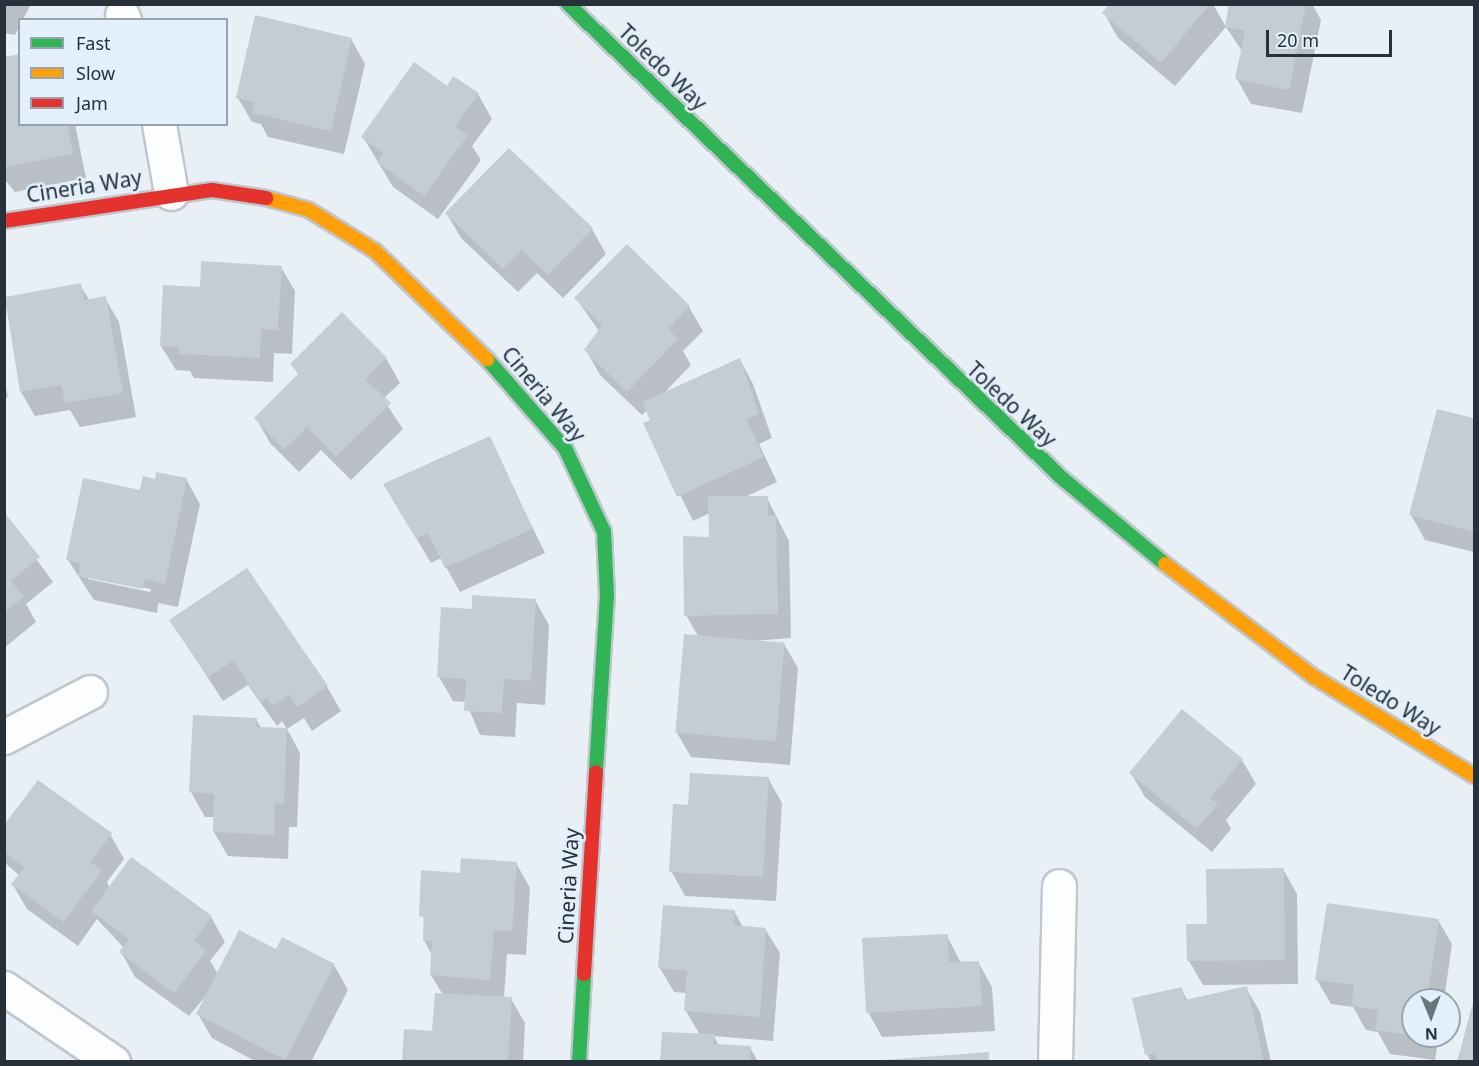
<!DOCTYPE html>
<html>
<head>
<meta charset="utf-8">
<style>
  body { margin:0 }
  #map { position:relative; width:1479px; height:1066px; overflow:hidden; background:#e8eff5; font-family:"Noto Sans",sans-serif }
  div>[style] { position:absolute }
  .shadow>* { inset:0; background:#0003 }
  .building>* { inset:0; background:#c4ccd4; transform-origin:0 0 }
  .roads { filter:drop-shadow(2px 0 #bec6ce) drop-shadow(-2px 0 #bec6ce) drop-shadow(0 2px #bec6ce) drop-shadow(0 -2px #bec6ce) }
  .street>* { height:33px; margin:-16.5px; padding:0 16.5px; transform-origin:16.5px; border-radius:16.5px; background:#fcfdfe }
  .fast>* { height:14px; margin:-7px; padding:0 7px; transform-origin:7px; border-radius:7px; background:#30b455 }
  .slow>* { height:14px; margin:-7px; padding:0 7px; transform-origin:7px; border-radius:7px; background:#ff9f0a }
  .jam>* { height:14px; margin:-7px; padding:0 7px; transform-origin:7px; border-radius:7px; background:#e5322d }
  span { translate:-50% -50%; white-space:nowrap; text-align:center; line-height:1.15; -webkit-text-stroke:5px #e3effa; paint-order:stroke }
  .street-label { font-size:21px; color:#26313c }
  .frame { position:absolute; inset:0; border:6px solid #26313c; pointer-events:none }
  .legend { position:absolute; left:18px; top:18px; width:210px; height:108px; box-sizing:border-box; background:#e3effa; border:2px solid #97a3ae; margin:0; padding:8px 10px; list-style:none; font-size:18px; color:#26313c }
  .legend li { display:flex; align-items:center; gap:12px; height:30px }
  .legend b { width:30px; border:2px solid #97a3ae }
  .north { position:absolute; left:1401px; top:988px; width:60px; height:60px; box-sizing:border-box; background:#e3effa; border:2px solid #97a3ae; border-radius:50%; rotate:179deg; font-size:16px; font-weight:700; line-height:24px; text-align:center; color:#26313c }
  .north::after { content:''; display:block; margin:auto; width:21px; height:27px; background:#6a747d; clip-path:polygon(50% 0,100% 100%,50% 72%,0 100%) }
  .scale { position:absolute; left:1266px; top:30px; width:126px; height:27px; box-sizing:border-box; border:3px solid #26313c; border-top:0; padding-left:8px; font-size:18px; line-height:21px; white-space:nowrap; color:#26313c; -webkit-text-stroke:4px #e3effa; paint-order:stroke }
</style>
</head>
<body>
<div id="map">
  <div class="shadow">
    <div style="clip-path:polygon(4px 4px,31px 4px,15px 35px,4px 33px)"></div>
    <div style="clip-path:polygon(1111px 4px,1213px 4px,1226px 27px,1175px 86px,1118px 38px,1104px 13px)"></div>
    <div style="clip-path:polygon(1231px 4px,1312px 4px,1321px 20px,1302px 113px,1251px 104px,1237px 79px,1242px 51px,1226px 27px)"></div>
    <div style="clip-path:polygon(351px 39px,365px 64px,344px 154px,268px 137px,261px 124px,252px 122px,238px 98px)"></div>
    <div style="clip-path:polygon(4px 58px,20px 124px,75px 124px,86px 178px,15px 192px,4px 179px)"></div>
    <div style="clip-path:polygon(447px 88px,478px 94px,492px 119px,472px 146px,481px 160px,438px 219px,393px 187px,363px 137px)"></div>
    <div style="clip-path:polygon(509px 150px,592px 229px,606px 254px,563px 298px,537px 273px,518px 292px,461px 238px,447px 214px)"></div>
    <div style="clip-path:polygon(281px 267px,295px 291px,292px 354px,274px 353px,273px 382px,194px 378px,190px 371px,176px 370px,161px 346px,202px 289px)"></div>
    <div style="clip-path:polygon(80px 285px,90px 301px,105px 298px,119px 322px,136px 417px,80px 427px,70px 410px,35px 416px,21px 392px,5px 298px)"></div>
    <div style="clip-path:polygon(576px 298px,689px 307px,703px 331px,683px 351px,691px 365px,662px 395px,740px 360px,753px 384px,772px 438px,759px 444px,777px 482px,743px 498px,767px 498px,789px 541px,791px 638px,751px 641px,784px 644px,798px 668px,790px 765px,691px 757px,677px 733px,698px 636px,686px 615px,711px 538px,710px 513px,693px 521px,645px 424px,652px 421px,647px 410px,642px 415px,600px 375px,586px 350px,599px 331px)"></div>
    <div style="clip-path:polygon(386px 358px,400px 383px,383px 399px,403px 429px,351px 480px,321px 450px,299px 472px,270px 443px,256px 418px,299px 376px,292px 364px)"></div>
    <div style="clip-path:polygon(4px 379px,8px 397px,4px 398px)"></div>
    <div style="clip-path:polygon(1438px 411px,1474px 420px,1474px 552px,1425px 540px,1411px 515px)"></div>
    <div style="clip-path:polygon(489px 438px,545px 553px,460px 592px,441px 558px,431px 563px,399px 509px)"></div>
    <div style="clip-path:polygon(evenodd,186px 479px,200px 504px,178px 607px,158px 603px,157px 613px,94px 600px,68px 560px,157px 481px,186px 479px,88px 576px,151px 589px,150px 592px,88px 579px,88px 576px)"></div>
    <div style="clip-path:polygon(4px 515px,53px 582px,26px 604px,36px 622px,4px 648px)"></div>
    <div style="clip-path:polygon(535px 600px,549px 625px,545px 705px,517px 703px,515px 737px,480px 735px,466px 702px,453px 701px,439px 677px,473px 611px)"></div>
    <div style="clip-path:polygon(171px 621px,327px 687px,341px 711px,312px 731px,304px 718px,287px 729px,282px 721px,277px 726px,248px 685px,223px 701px)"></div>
    <div style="clip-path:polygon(256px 719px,261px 728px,287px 729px,300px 753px,297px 827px,289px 827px,288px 859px,228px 856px,214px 832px,215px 817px,205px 817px,191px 792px)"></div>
    <div style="clip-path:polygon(1242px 760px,1256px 784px,1226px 820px,1231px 829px,1212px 852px,1145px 797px,1131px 773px)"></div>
    <div style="clip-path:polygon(768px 778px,782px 803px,776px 901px,685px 896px,671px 871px,690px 807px)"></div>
    <div style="clip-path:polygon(4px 827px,110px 834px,124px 859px,107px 882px,110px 888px,211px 917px,225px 942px,210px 961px,218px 974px,277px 951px,334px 965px,348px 990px,311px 1062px,257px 1062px,212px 1038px,198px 1014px,209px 992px,189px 1016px,135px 977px,121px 952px,124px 948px,97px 919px,78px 946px,27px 909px,13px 885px,20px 876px,4px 862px)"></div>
    <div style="clip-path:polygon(516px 863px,530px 888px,526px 955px,507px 954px,504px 998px,511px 999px,525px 1023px,523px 1062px,404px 1062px,434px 1032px,443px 995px,431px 975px,432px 955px,424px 940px,423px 872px,461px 875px)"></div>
    <div style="clip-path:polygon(1283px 869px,1297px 894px,1298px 984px,1203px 985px,1189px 961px,1208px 926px)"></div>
    <div style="clip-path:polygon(734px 911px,743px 927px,765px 929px,780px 953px,773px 1041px,714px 1036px,719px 1046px,750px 1047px,758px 1062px,662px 1062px,700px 1035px,686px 1011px,687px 993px,674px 992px,660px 968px)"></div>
    <div style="clip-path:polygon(1438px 920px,1452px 944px,1444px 1000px,1413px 1000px,1413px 1036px,1439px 1036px,1435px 1060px,1390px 1054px,1378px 1032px,1366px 1030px,1353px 1007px,1331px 1004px,1317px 980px)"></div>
    <div style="clip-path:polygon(947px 936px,961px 963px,978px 962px,992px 987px,995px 1031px,882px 1037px,868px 1012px)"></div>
    <div style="clip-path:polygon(1246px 988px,1260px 1012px,1271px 1062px,1151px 1062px,1147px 1054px,1181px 989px,1188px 1001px)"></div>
    <div style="clip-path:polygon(1474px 1002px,1474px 1062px,1458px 1061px)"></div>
  </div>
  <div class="building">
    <div style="clip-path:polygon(1109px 4px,1210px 4px,1161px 63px,1102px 13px)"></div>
    <div style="clip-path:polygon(1229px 4px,1306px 4px,1289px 90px,1235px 79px,1245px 31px,1225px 27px)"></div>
    <div style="clip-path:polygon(255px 15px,352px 38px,331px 131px,252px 113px,254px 102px,236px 98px)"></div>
    <div style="clip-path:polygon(20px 54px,20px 124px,67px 124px,73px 154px,4px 167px,4px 57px)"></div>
    <div style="clip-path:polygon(414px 62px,447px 86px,453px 76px,479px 93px,455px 126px,468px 135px,424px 196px,377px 162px,383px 153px,361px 137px)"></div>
    <div style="clip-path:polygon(509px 148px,593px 228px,548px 275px,522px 250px,503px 269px,445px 213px)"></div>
    <div style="clip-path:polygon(627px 244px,690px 306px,668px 329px,678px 339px,627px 392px,584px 350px,602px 325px,574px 298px)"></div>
    <div style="clip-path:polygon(201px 261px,282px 266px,278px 330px,261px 329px,260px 358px,178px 354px,179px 347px,160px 346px,163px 285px,200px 287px)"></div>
    <div style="clip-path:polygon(81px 283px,84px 300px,106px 296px,123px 393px,65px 403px,61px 385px,20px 392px,5px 297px)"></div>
    <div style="clip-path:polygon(342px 312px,387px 358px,365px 379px,391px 403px,336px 457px,307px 427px,284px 449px,254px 418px,299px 373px,290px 364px)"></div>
    <div style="clip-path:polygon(740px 358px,759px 414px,746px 419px,764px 457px,677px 497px,643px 423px,650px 420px,642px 402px)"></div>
    <div style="clip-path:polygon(1437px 409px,1474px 418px,1474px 532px,1409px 515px)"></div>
    <div style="clip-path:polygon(490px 436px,533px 529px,445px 568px,428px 533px,416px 539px,383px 484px)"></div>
    <div style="clip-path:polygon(156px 472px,187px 478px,165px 584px,145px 579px,143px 589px,78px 576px,81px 563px,66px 560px,83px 478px,140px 490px,143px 476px,155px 479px)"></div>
    <div style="clip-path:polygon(708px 496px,768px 496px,768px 516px,776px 515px,778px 614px,684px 616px,683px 536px,709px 537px)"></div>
    <div style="clip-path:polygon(4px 512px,40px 557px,11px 581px,24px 597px,4px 612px)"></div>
    <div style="clip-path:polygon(247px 568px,328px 686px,297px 707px,289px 694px,272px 706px,267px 698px,261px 702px,233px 661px,208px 677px,169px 620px)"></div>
    <div style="clip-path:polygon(472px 595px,536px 599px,531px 681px,504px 679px,502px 713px,464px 711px,466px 679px,437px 677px,441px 607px,472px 609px)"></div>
    <div style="left:684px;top:634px;width:101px;height:99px;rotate:5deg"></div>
    <div style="clip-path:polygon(1182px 709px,1243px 759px,1210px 798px,1218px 804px,1197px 829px,1129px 773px)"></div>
    <div style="clip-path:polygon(193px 715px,257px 718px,256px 727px,287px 728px,284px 803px,275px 803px,274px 835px,213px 832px,214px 794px,189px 792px)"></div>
    <div style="clip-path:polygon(690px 773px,769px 777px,763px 877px,669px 872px,673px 804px,688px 805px)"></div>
    <div style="clip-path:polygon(38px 780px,112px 833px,90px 862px,102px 870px,63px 922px,11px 884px,25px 867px,4px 852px,4px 825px)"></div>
    <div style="clip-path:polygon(131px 857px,212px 916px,194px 941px,206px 951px,174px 993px,119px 952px,129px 939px,91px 911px)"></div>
    <div style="clip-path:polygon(461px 858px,517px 862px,512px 931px,494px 930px,490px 980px,430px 975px,432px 941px,423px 941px,424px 917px,419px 916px,421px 870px,460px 873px)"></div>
    <div style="clip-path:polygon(1284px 868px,1285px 960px,1187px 961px,1186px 924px,1207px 924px,1206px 869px)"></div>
    <div style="clip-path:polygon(1327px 903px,1439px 919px,1427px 1000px,1413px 1000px,1413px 1035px,1375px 1030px,1378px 1010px,1351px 1006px,1354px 985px,1315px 980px)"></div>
    <div style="clip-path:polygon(663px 905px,735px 910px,734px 925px,766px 928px,760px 1017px,684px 1011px,687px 971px,658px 968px)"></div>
    <div style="clip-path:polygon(239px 930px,276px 949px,282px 937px,335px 964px,285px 1060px,196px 1014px)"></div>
    <div style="clip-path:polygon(948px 934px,949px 962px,979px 961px,982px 1006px,866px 1013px,862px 938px)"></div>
    <div style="clip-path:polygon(1247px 986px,1264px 1062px,1157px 1062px,1155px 1053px,1145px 1055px,1132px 998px,1182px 987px,1185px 1000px)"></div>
    <div style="clip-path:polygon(435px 993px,512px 997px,508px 1062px,402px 1062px,404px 1029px,432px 1031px)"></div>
    <div style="clip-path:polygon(1474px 999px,1474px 1062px,1457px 1062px)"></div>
    <div style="clip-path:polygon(662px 1032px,714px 1034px,714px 1044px,751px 1046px,750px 1062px,660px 1062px)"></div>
    <div style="clip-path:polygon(989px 1052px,989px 1062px,885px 1062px,885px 1060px)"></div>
  </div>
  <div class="roads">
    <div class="street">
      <div style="left:122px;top:15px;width:5px;rotate:68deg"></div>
      <div style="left:159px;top:124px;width:70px;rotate:80.1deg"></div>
      <div style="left:4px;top:737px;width:97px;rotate:-27.6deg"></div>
      <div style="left:4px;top:988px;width:132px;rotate:34.2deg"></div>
      <div style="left:1055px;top:1062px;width:176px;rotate:-88.7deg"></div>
    </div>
    <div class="fast">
      <div style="left:568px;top:4px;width:685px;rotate:43.82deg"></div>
      <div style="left:1062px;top:478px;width:134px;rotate:39.9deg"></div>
      <div style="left:487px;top:359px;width:118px;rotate:48.8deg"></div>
      <div style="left:565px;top:448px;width:93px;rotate:65.1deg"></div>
      <div style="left:604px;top:532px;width:63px;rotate:87.3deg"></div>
      <div style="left:607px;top:595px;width:177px;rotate:93.6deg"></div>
      <div style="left:579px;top:1062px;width:88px;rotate:-86.7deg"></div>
    </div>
    <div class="slow">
      <div style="left:266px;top:198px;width:45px;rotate:15.6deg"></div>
      <div style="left:309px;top:210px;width:78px;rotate:31.8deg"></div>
      <div style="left:375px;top:251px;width:156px;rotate:44deg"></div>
      <div style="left:1165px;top:564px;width:187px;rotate:37.2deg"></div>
      <div style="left:1314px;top:677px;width:188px;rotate:31.7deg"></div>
    </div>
    <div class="jam">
      <div style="left:4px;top:221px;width:210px;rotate:-8.5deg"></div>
      <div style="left:212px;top:190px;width:55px;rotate:8.4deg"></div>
      <div style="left:584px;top:974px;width:202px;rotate:-86.6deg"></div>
    </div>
  </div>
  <div class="street-label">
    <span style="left:663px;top:67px;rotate:44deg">Toledo Way</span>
    <span style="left:84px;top:186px;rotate:-9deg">Cineria Way</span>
    <span style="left:544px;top:394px;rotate:50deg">Cineria Way</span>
    <span style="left:1012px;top:404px;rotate:43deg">Toledo Way</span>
    <span style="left:1391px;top:700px;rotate:32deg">Toledo Way</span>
    <span style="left:568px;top:886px;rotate:-87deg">Cineria Way</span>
  </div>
  <div class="frame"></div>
  <ul class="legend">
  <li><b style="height:8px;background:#30b455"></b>Fast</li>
  <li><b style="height:8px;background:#ff9f0a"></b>Slow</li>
  <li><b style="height:8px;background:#e5322d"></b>Jam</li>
  </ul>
  <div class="north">N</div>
  <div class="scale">20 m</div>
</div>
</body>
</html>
